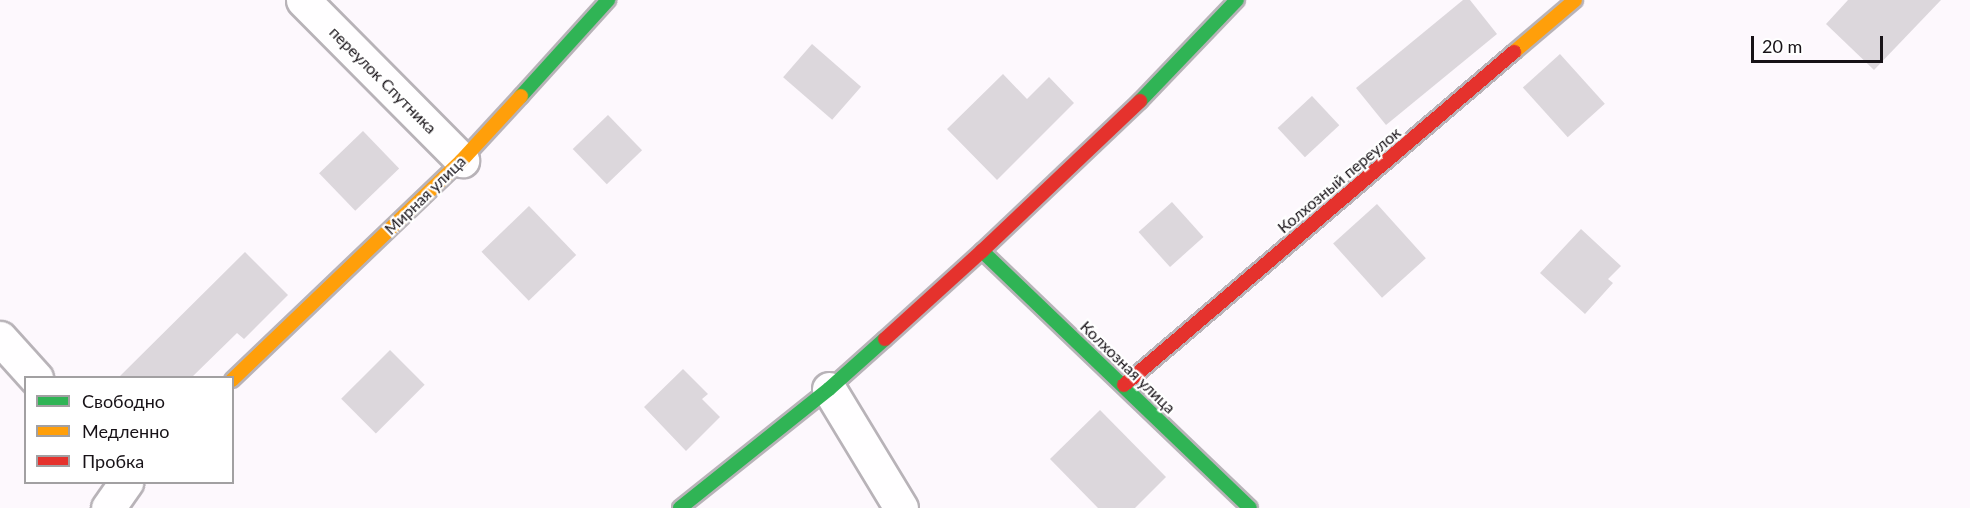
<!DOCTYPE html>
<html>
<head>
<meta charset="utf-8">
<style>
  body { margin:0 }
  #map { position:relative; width:1970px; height:508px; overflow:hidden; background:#fdf8fd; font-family:Lato,sans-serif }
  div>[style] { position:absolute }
  .building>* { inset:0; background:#dcd7dc; transform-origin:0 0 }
  .roads { filter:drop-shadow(2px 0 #b8b3b8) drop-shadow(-2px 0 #b8b3b8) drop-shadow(0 2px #b8b3b8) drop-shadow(0 -2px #b8b3b8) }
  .street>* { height:33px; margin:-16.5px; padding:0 16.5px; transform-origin:16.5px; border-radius:16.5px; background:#fffeff }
  .fast>* { height:14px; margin:-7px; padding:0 7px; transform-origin:7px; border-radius:7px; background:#30b455 }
  .slow>* { height:14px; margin:-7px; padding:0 7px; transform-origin:7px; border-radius:7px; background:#ff9f0a }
  .jam>* { height:14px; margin:-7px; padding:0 7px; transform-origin:7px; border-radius:7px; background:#e5322d }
  span { translate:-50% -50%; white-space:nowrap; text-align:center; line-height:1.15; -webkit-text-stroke:4.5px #fff; paint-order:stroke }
  .street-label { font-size:16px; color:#171217 }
  .legend { position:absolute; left:24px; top:376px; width:210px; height:108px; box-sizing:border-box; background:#fff; border:2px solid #a2a0a2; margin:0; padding:8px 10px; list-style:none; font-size:18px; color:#171217 }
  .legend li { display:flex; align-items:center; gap:12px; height:30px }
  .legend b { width:30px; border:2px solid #a2a0a2 }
  .scale { position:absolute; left:1751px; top:36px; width:132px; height:27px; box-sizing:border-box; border:3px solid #171217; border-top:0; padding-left:8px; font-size:18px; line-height:21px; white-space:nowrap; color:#171217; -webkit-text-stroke:4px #fff; paint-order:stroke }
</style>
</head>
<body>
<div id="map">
  <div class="building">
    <div style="clip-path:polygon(1463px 0,1470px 0,1497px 34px,1386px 125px,1356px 88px)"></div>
    <div style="clip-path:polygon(1848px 0,1941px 0,1874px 70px,1826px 24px)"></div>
    <div style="left:812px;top:44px;width:65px;height:44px;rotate:41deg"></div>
    <div style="left:1560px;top:54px;width:67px;height:50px;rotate:48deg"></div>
    <div style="clip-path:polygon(1003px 74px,1027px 99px,1049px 77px,1074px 103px,997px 180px,947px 129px)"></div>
    <div style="left:1312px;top:96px;width:40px;height:47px;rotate:47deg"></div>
    <div style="left:608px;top:115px;width:49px;height:49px;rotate:46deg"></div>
    <div style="left:363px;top:131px;width:52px;height:61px;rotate:46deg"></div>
    <div style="left:1172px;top:202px;width:47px;height:45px;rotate:48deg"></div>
    <div style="left:1377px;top:204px;width:73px;height:59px;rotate:48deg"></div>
    <div style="left:529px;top:206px;width:68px;height:66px;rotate:46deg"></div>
    <div style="clip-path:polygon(1581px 229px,1621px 266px,1608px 279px,1613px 283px,1585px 314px,1540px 273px)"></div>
    <div style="clip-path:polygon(245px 252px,288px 295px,244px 339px,237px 333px,191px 378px,118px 378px)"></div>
    <div style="left:390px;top:350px;width:49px;height:69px;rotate:45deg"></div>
    <div style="clip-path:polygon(683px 369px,708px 394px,702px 399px,720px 417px,686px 451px,644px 407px)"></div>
    <div style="clip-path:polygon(1100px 410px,1166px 477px,1135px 508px,1098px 508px,1050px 459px)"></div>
  </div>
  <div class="roads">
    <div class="street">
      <div style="left:303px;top:0;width:226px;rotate:45.2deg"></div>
      <div style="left:0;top:338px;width:54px;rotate:48deg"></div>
      <div style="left:829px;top:389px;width:139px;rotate:58.8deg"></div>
      <div style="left:108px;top:508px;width:32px;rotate:-55deg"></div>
    </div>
    <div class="fast">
      <div style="left:521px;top:96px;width:130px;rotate:-47.8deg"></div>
      <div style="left:1140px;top:101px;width:140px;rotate:-46.2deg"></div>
      <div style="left:982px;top:251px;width:371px;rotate:43.8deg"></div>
      <div style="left:680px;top:508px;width:191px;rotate:-38.6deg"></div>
      <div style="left:829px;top:389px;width:75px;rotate:-41.8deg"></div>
    </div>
    <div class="slow">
      <div style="left:1514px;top:52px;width:80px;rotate:-40.4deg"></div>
      <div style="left:232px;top:380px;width:318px;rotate:-43.7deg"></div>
      <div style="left:462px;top:160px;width:87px;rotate:-47.3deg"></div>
    </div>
    <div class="jam">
      <div style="left:885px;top:339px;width:131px;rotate:-42.2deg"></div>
      <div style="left:982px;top:251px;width:218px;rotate:-43.5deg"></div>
      <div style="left:1124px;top:385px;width:513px;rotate:-40.49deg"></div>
    </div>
  </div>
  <div class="street-label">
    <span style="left:383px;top:80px;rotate:45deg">переулок Спутника</span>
    <span style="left:1339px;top:180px;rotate:-40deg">Колхозный переулок</span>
    <span style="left:425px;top:195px;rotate:-44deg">Мирная улица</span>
    <span style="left:1128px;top:367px;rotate:44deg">Колхозная улица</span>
  </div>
  <ul class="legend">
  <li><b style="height:8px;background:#30b455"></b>Свободно</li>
  <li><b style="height:8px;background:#ff9f0a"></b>Медленно</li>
  <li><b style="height:8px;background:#e5322d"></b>Пробка</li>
  </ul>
  <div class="scale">20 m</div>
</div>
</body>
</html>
